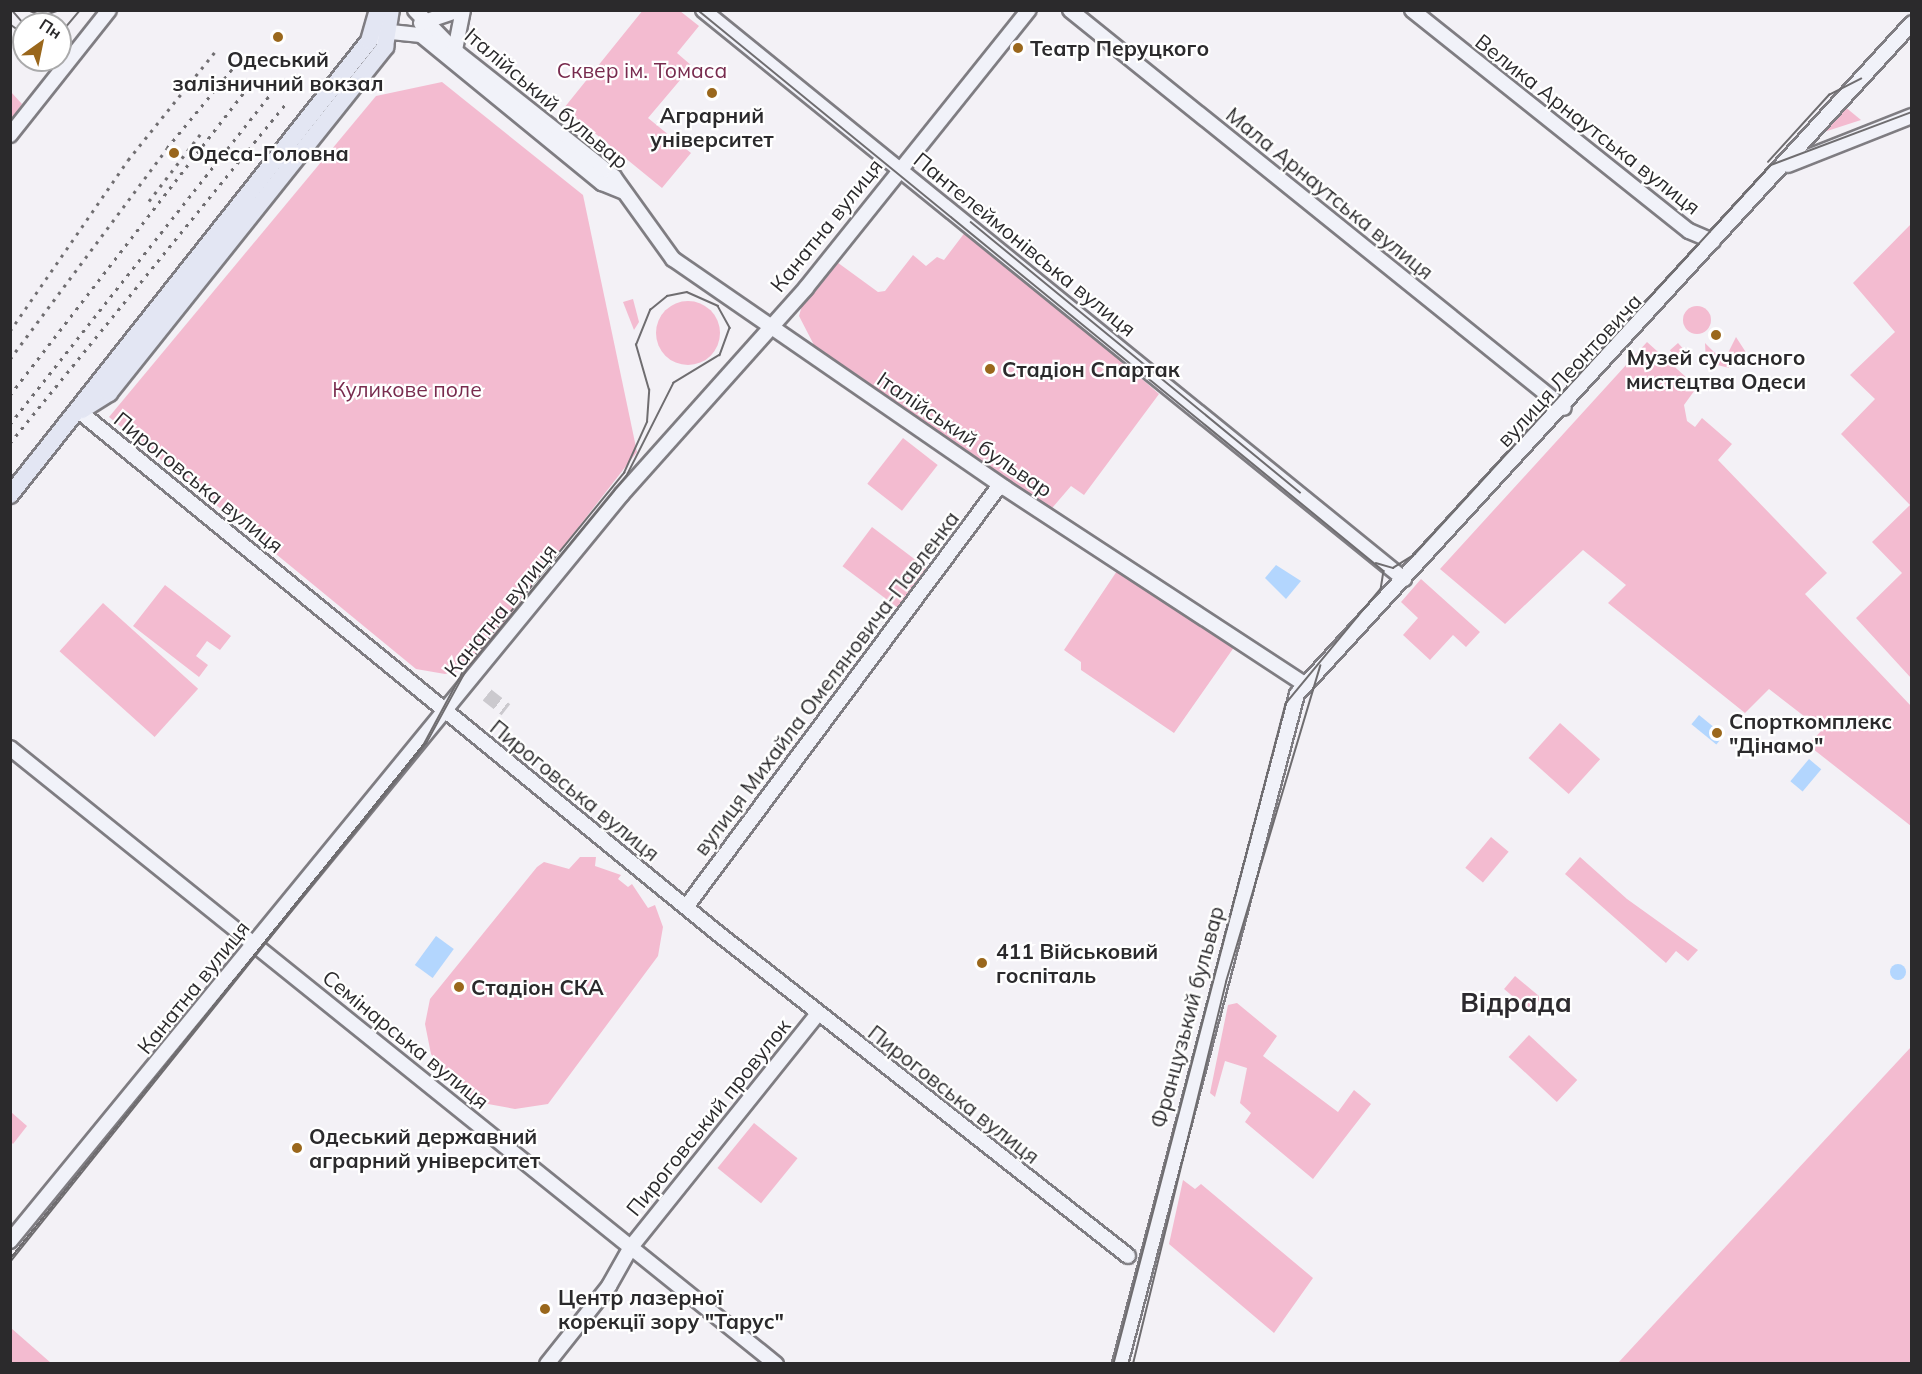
<!DOCTYPE html>
<html>
<head>
<meta charset="utf-8">
<style>
  body { margin:0 }
  #map { position:relative; width:1922px; height:1374px; overflow:hidden; background:#f3f1f6; font-family:Mulish,sans-serif }
  div>[style] { position:absolute }
  .green>* { inset:0; background:#f3bbd0; transform-origin:0 0 }
  .round { border-radius:50% }
  .water>* { inset:0; background:#b3d6fe; transform-origin:0 0 }
  .secondary-tunnel>* { height:14px; margin-top:-7px; transform-origin:0; background:repeating-linear-gradient(90deg,#cbc9ce 0 14px,transparent 0 21px) }
  .roads { filter:drop-shadow(2px 0 #7f7d82) drop-shadow(-2px 0 #7f7d82) drop-shadow(0 2px #7f7d82) drop-shadow(0 -2px #7f7d82) }
  .secondary>* { height:14px; margin:-7px; padding:0 7px; transform-origin:7px; border-radius:7px; background:#f1f2f9 }
  .primary>* { height:16px; margin:-8px; padding:0 8px; transform-origin:8px; border-radius:8px; background:#e3e6f3 }
  .tram>* { height:1.5px; margin:-0.75px; padding:0 0.75px; transform-origin:0.75px; border-radius:0.75px; background:#6f6d70 }
  .rail>* { height:3px; margin-top:-1.5px; transform-origin:0; background:repeating-linear-gradient(90deg,#6f6d70 0 3px,transparent 0 9px) }
  .dots>* { width:16px; height:16px; translate:-50% -50%; box-sizing:border-box; border:3px solid #fff; border-radius:50% }
  span { translate:-50% -50%; white-space:nowrap; text-align:center; line-height:1.15; -webkit-text-stroke:4.5px #fff; paint-order:stroke }
  .poi-label { font-size:21px; color:#2b2a2c; font-weight:700 }
  .left { translate:0 -50%; text-align:left }
  .park-label { font-size:21px; color:#782b4e }
  .street-label { font-size:21px; color:#2b2a2c }
  .district-label { font-size:27px; color:#2d2b2f; font-weight:700 }
  .frame { position:absolute; inset:0; border:12px solid #2b2a2c; pointer-events:none }
  .north { position:absolute; left:12px; top:12px; width:60px; height:60px; box-sizing:border-box; background:#fff; border:2px solid #aaaaab; border-radius:50%; rotate:33deg; font-size:16px; font-weight:700; line-height:24px; text-align:center; color:#2b2a2c }
  .north::after { content:''; display:block; margin:auto; width:21px; height:27px; background:#9a671c; clip-path:polygon(50% 0,100% 100%,50% 72%,0 100%) }
</style>
</head>
<body>
<div id="map">
  <div class="green">
    <div style="clip-path:polygon(643px 10px,680px 11px,699px 26px,677px 53px,692px 66px,648px 118px,691px 153px,662px 188px,564px 108px)"></div>
    <div style="clip-path:polygon(442px 82px,583px 195px,637px 452px,468px 669px,445px 674px,416px 669px,109px 417px,376px 96px)"></div>
    <div style="clip-path:polygon(11px 92px,22px 104px,11px 120px)"></div>
    <div style="clip-path:polygon(1844px 106px,1861px 120px,1824px 132px,1823px 131px)"></div>
    <div style="clip-path:polygon(1911px 224px,1911px 678px,1856px 618px,1902px 573px,1872px 542px,1910px 505px,1841px 434px,1875px 399px,1850px 375px,1895px 332px,1853px 283px)"></div>
    <div style="clip-path:polygon(969px 227px,1159px 394px,1084px 495px,1071px 486px,1047px 514px,814px 345px,799px 316px,807px 288px,830px 257px,878px 292px,885px 291px,913px 255px,926px 266px,937px 257px,944px 260px)"></div>
    <div style="clip-path:polygon(633px 299px,639px 322px,634px 330px,623px 302px)"></div>
    <div class="round" style="left:656px;top:301px;width:64px;height:64px"></div>
    <div class="round" style="left:1683px;top:306px;width:28px;height:28px"></div>
    <div style="clip-path:polygon(1736px 337px,1747px 354px,1728px 357px,1729px 368px,1706px 362px,1705px 343px,1718px 356px,1727px 355px)"></div>
    <div style="clip-path:polygon(1647px 342px,1697px 387px,1684px 405px,1687px 421px,1695px 427px,1702px 418px,1732px 444px,1718px 460px,1827px 573px,1805px 594px,1911px 706px,1911px 826px,1808px 745px,1822px 730px,1769px 689px,1745px 713px,1608px 603px,1626px 585px,1583px 550px,1505px 624px,1440px 569px)"></div>
    <div style="left:1678px;top:343px;width:12px;height:11px;rotate:48deg"></div>
    <div style="left:903px;top:438px;width:44px;height:58px;rotate:38deg"></div>
    <div style="left:872px;top:527px;width:78px;height:49px;rotate:37deg"></div>
    <div style="clip-path:polygon(1121px 565px,1237px 643px,1174px 733px,1081px 670px,1081px 662px,1064px 650px)"></div>
    <div style="clip-path:polygon(1421px 579px,1480px 632px,1466px 647px,1453px 635px,1430px 660px,1403px 635px,1418px 618px,1401px 602px)"></div>
    <div style="clip-path:polygon(165px 585px,231px 636px,220px 650px,207px 641px,196px 656px,208px 665px,199px 677px,133px 626px)"></div>
    <div style="left:103px;top:603px;width:128px;height:65px;rotate:42deg"></div>
    <div style="left:1560px;top:723px;width:54px;height:47px;rotate:42deg"></div>
    <div style="left:1491px;top:837px;width:23px;height:40px;rotate:40deg"></div>
    <div style="clip-path:polygon(580px 857px,596px 857px,595px 866px,621px 875px,618px 879px,628px 887px,632px 884px,648px 908px,655px 905px,663px 927px,658px 956px,548px 1104px,515px 1109px,477px 1102px,453px 1086px,431px 1054px,425px 1024px,430px 999px,537px 867px,544px 862px,569px 869px)"></div>
    <div style="clip-path:polygon(1580px 857px,1627px 899px,1698px 950px,1688px 961px,1676px 951px,1666px 963px,1565px 874px)"></div>
    <div style="left:1515px;top:976px;width:34px;height:17px;rotate:40deg"></div>
    <div style="clip-path:polygon(1237px 1003px,1277px 1036px,1263px 1056px,1338px 1112px,1354px 1090px,1371px 1104px,1313px 1179px,1245px 1122px,1251px 1113px,1240px 1103px,1247px 1068px,1225px 1061px,1215px 1097px,1210px 1093px,1228px 1005px)"></div>
    <div style="left:1529px;top:1035px;width:66px;height:30px;rotate:43deg"></div>
    <div style="clip-path:polygon(1911px 1047px,1911px 1363px,1618px 1363px,1741px 1230px)"></div>
    <div style="clip-path:polygon(11px 1112px,27px 1126px,13px 1144px,11px 1142px)"></div>
    <div style="left:754px;top:1123px;width:56px;height:58px;rotate:39deg"></div>
    <div style="clip-path:polygon(1183px 1180px,1195px 1189px,1201px 1184px,1313px 1278px,1274px 1333px,1169px 1244px)"></div>
    <div style="clip-path:polygon(11px 1328px,51px 1363px,11px 1363px)"></div>
  </div>
  <div class="water">
    <div style="clip-path:polygon(1276px 565px,1301px 581px,1286px 599px,1265px 578px)"></div>
    <div style="left:1699px;top:715px;width:32px;height:12px;rotate:39deg"></div>
    <div style="left:1809px;top:759px;width:16px;height:29px;rotate:40deg"></div>
    <div style="left:436px;top:936px;width:22px;height:36px;rotate:36deg"></div>
    <div class="round" style="left:1890px;top:964px;width:16px;height:16px"></div>
  </div>
  <div class="secondary-tunnel">
    <div style="left:487px;top:695px;width:24px;rotate:38deg"></div>
  </div>
  <div class="roads">
    <div class="secondary">
      <div style="left:415px;top:10px;width:56px;rotate:45.7deg"></div>
      <div style="left:454px;top:50px;width:204px;rotate:38.4deg"></div>
      <div style="left:614px;top:177px;width:101px;rotate:54.3deg"></div>
      <div style="left:673px;top:259px;width:403px;rotate:34.6deg"></div>
      <div style="left:1005px;top:488px;width:358px;rotate:33.2deg"></div>
      <div style="left:703px;top:10px;width:903px;rotate:39.07deg"></div>
      <div style="left:1070px;top:10px;width:634px;rotate:38.86deg"></div>
      <div style="left:1412px;top:10px;width:354px;rotate:38.6deg"></div>
      <div style="left:1689px;top:231px;width:26px;rotate:23deg"></div>
      <div style="left:421px;top:23px;width:40px;rotate:-18.9deg"></div>
      <div style="left:378px;top:37px;width:14px;rotate:-21deg"></div>
      <div style="left:391px;top:32px;width:30px;rotate:6deg"></div>
      <div style="left:421px;top:35px;width:234px;rotate:39.3deg"></div>
      <div style="left:602px;top:183px;width:24px;rotate:22deg"></div>
      <div style="left:454px;top:55px;width:46px;rotate:-78.7deg"></div>
      <div style="left:10px;top:135px;width:159px;rotate:-51.6deg"></div>
      <div style="left:1788px;top:165px;width:133px;rotate:-21.6deg"></div>
      <div style="left:80px;top:412px;width:827px;rotate:39.26deg"></div>
      <div style="left:720px;top:935px;width:519px;rotate:38.19deg"></div>
      <div style="left:10px;top:748px;width:983px;rotate:38.81deg"></div>
      <div style="left:686px;top:907px;width:526px;rotate:-53.35deg"></div>
      <div style="left:10px;top:1241px;width:966px;rotate:-50.67deg"></div>
      <div style="left:622px;top:494px;width:276px;rotate:-48.2deg"></div>
      <div style="left:806px;top:288px;width:356px;rotate:-51.3deg"></div>
      <div style="left:547px;top:1364px;width:100px;rotate:-51.5deg"></div>
      <div style="left:609px;top:1286px;width:45px;rotate:-60.6deg"></div>
      <div style="left:631px;top:1247px;width:299px;rotate:-51.3deg"></div>
      <div style="left:1120px;top:1364px;width:693px;rotate:-75.2deg"></div>
      <div style="left:1297px;top:694px;width:910px;rotate:-47.49deg"></div>
    </div>
    <div class="primary">
      <div style="left:82px;top:410px;width:32px;rotate:-32deg"></div>
      <div style="left:109px;top:393px;width:443px;rotate:-51.4deg"></div>
      <div style="left:385px;top:47px;width:37px;rotate:-81deg"></div>
      <div style="left:10px;top:495px;width:579px;rotate:-51.66deg"></div>
      <div style="left:369px;top:41px;width:32px;rotate:-74deg"></div>
    </div>
  </div>
  <div class="tram">
    <div style="left:12px;top:10px;width:18px;rotate:49deg"></div>
    <div style="left:28px;top:10px;width:15px;rotate:23deg"></div>
    <div style="left:42px;top:16px;width:20px;rotate:-18deg"></div>
    <div style="left:698px;top:10px;width:886px;rotate:39.28deg"></div>
    <div style="left:1384px;top:571px;width:18px;rotate:99deg"></div>
    <div style="left:1381px;top:589px;width:149px;rotate:129.6deg"></div>
    <div style="left:1286px;top:704px;width:682px;rotate:104.61deg"></div>
    <div style="left:10px;top:24px;width:17px;rotate:36deg"></div>
    <div style="left:60px;top:34px;width:31px;rotate:-50deg"></div>
    <div style="left:1768px;top:162px;width:91px;rotate:-47.7deg"></div>
    <div style="left:1829px;top:95px;width:36px;rotate:-27deg"></div>
    <div style="left:971px;top:222px;width:426px;rotate:39.4deg"></div>
    <div style="left:1376px;top:563px;width:18px;rotate:16deg"></div>
    <div style="left:1393px;top:568px;width:26px;rotate:-32deg"></div>
    <div style="left:1415px;top:554px;width:527px;rotate:-47.54deg"></div>
    <div style="left:1771px;top:165px;width:151px;rotate:-20.6deg"></div>
    <div style="left:10px;top:1259px;width:661px;rotate:-51.2deg"></div>
    <div style="left:424px;top:744px;width:86px;rotate:-61.7deg"></div>
    <div style="left:465px;top:668px;width:252px;rotate:-50.8deg"></div>
    <div style="left:624px;top:473px;width:56px;rotate:-65.7deg"></div>
    <div style="left:647px;top:422px;width:32px;rotate:-86deg"></div>
    <div style="left:649px;top:390px;width:47px;rotate:-106.1deg"></div>
    <div style="left:636px;top:345px;width:38px;rotate:-68deg"></div>
    <div style="left:650px;top:310px;width:22px;rotate:-39deg"></div>
    <div style="left:667px;top:296px;width:20px;rotate:-11deg"></div>
    <div style="left:687px;top:292px;width:34px;rotate:24deg"></div>
    <div style="left:718px;top:306px;width:25px;rotate:61deg"></div>
    <div style="left:730px;top:328px;width:29px;rotate:110deg"></div>
    <div style="left:720px;top:355px;width:54px;rotate:148.7deg"></div>
    <div style="left:674px;top:383px;width:104px;rotate:116.8deg"></div>
    <div style="left:627px;top:476px;width:249px;rotate:129.6deg"></div>
    <div style="left:468px;top:668px;width:85px;rotate:118.7deg"></div>
    <div style="left:427px;top:743px;width:667px;rotate:128.73deg"></div>
    <div style="left:1133px;top:1364px;width:393px;rotate:-76.3deg"></div>
    <div style="left:1226px;top:982px;width:330px;rotate:-73.4deg"></div>
  </div>
  <div class="rail">
    <div style="left:149px;top:201px;width:87px;rotate:-52.5deg"></div>
    <div style="left:10px;top:331px;width:208px;rotate:-55.4deg"></div>
    <div style="left:128px;top:160px;width:144px;rotate:-51.2deg"></div>
    <div style="left:10px;top:359px;width:263px;rotate:-53.3deg"></div>
    <div style="left:167px;top:148px;width:110px;rotate:-50.5deg"></div>
    <div style="left:10px;top:395px;width:401px;rotate:-52.3deg"></div>
    <div style="left:10px;top:424px;width:423px;rotate:-51.7deg"></div>
    <div style="left:10px;top:443px;width:438px;rotate:-50.9deg"></div>
  </div>
  <div class="dots">
    <div style="left:278px;top:37px;background:#9a671c"></div>
    <div style="left:1018px;top:48px;background:#9a671c"></div>
    <div style="left:712px;top:93px;background:#9a671c"></div>
    <div style="left:174px;top:153px;background:#9a671c"></div>
    <div style="left:1716px;top:335px;background:#9a671c"></div>
    <div style="left:990px;top:369px;background:#9a671c"></div>
    <div style="left:1717px;top:733px;background:#9a671c"></div>
    <div style="left:982px;top:963px;background:#9a671c"></div>
    <div style="left:459px;top:987px;background:#9a671c"></div>
    <div style="left:297px;top:1148px;background:#9a671c"></div>
    <div style="left:545px;top:1309px;background:#9a671c"></div>
  </div>
  <div class="poi-label">
    <span class="left" style="left:1030px;top:48px">Театр Перуцкого</span>
    <span style="left:278px;top:71px">Одеський<br>залізничний вокзал</span>
    <span style="left:712px;top:127px">Аграрний<br>університет</span>
    <span class="left" style="left:188px;top:153px">Одеса-Головна</span>
    <span style="left:1716px;top:369px">Музей сучасного<br>мистецтва Одеси</span>
    <span class="left" style="left:1002px;top:369px">Стадіон Спартак</span>
    <span class="left" style="left:1729px;top:733px">Спорткомплекс<br>"Дінамо"</span>
    <span class="left" style="left:996px;top:963px">411 Військовий<br>госпіталь</span>
    <span class="left" style="left:471px;top:987px">Стадіон СКА</span>
    <span class="left" style="left:309px;top:1148px">Одеський державний<br>аграрний університет</span>
    <span class="left" style="left:558px;top:1309px">Центр лазерної<br>корекції зору "Тарус"</span>
  </div>
  <div class="park-label">
    <span style="left:642px;top:70px">Сквер ім. Томаса</span>
    <span style="left:407px;top:389px">Куликове поле</span>
  </div>
  <div class="street-label">
    <span style="left:547px;top:98px;rotate:40deg">Італійський бульвар</span>
    <span style="left:1588px;top:124px;rotate:38deg">Велика Арнаутська вулиця</span>
    <span style="left:1330px;top:193px;rotate:39deg">Мала Арнаутська вулиця</span>
    <span style="left:826px;top:225px;rotate:-51deg">Канатна вулиця</span>
    <span style="left:1025px;top:244px;rotate:39deg">Пантелеймонівська вулиця</span>
    <span style="left:1569px;top:370px;rotate:-47deg">вулиця Леонтовича</span>
    <span style="left:965px;top:434px;rotate:34deg">Італійський бульвар</span>
    <span style="left:199px;top:482px;rotate:39deg">Пироговська вулиця</span>
    <span style="left:500px;top:610px;rotate:-51deg">Канатна вулиця</span>
    <span style="left:826px;top:683px;rotate:-53deg">вулиця Михайла Омеляновича-Павленка</span>
    <span style="left:575px;top:790px;rotate:39deg">Пироговська вулиця</span>
    <span style="left:193px;top:987px;rotate:-51deg">Канатна вулиця</span>
    <span style="left:1187px;top:1017px;rotate:-75deg">Французький бульвар</span>
    <span style="left:406px;top:1039px;rotate:39deg">Семінарська вулиця</span>
    <span style="left:954px;top:1094px;rotate:38deg">Пироговська вулиця</span>
    <span style="left:708px;top:1117px;rotate:-51deg">Пироговський провулок</span>
  </div>
  <div class="district-label">
    <span style="left:1516px;top:1003px">Відрада</span>
  </div>
  <div class="frame"></div>
  <div class="north">Пн</div>
</div>
</body>
</html>
